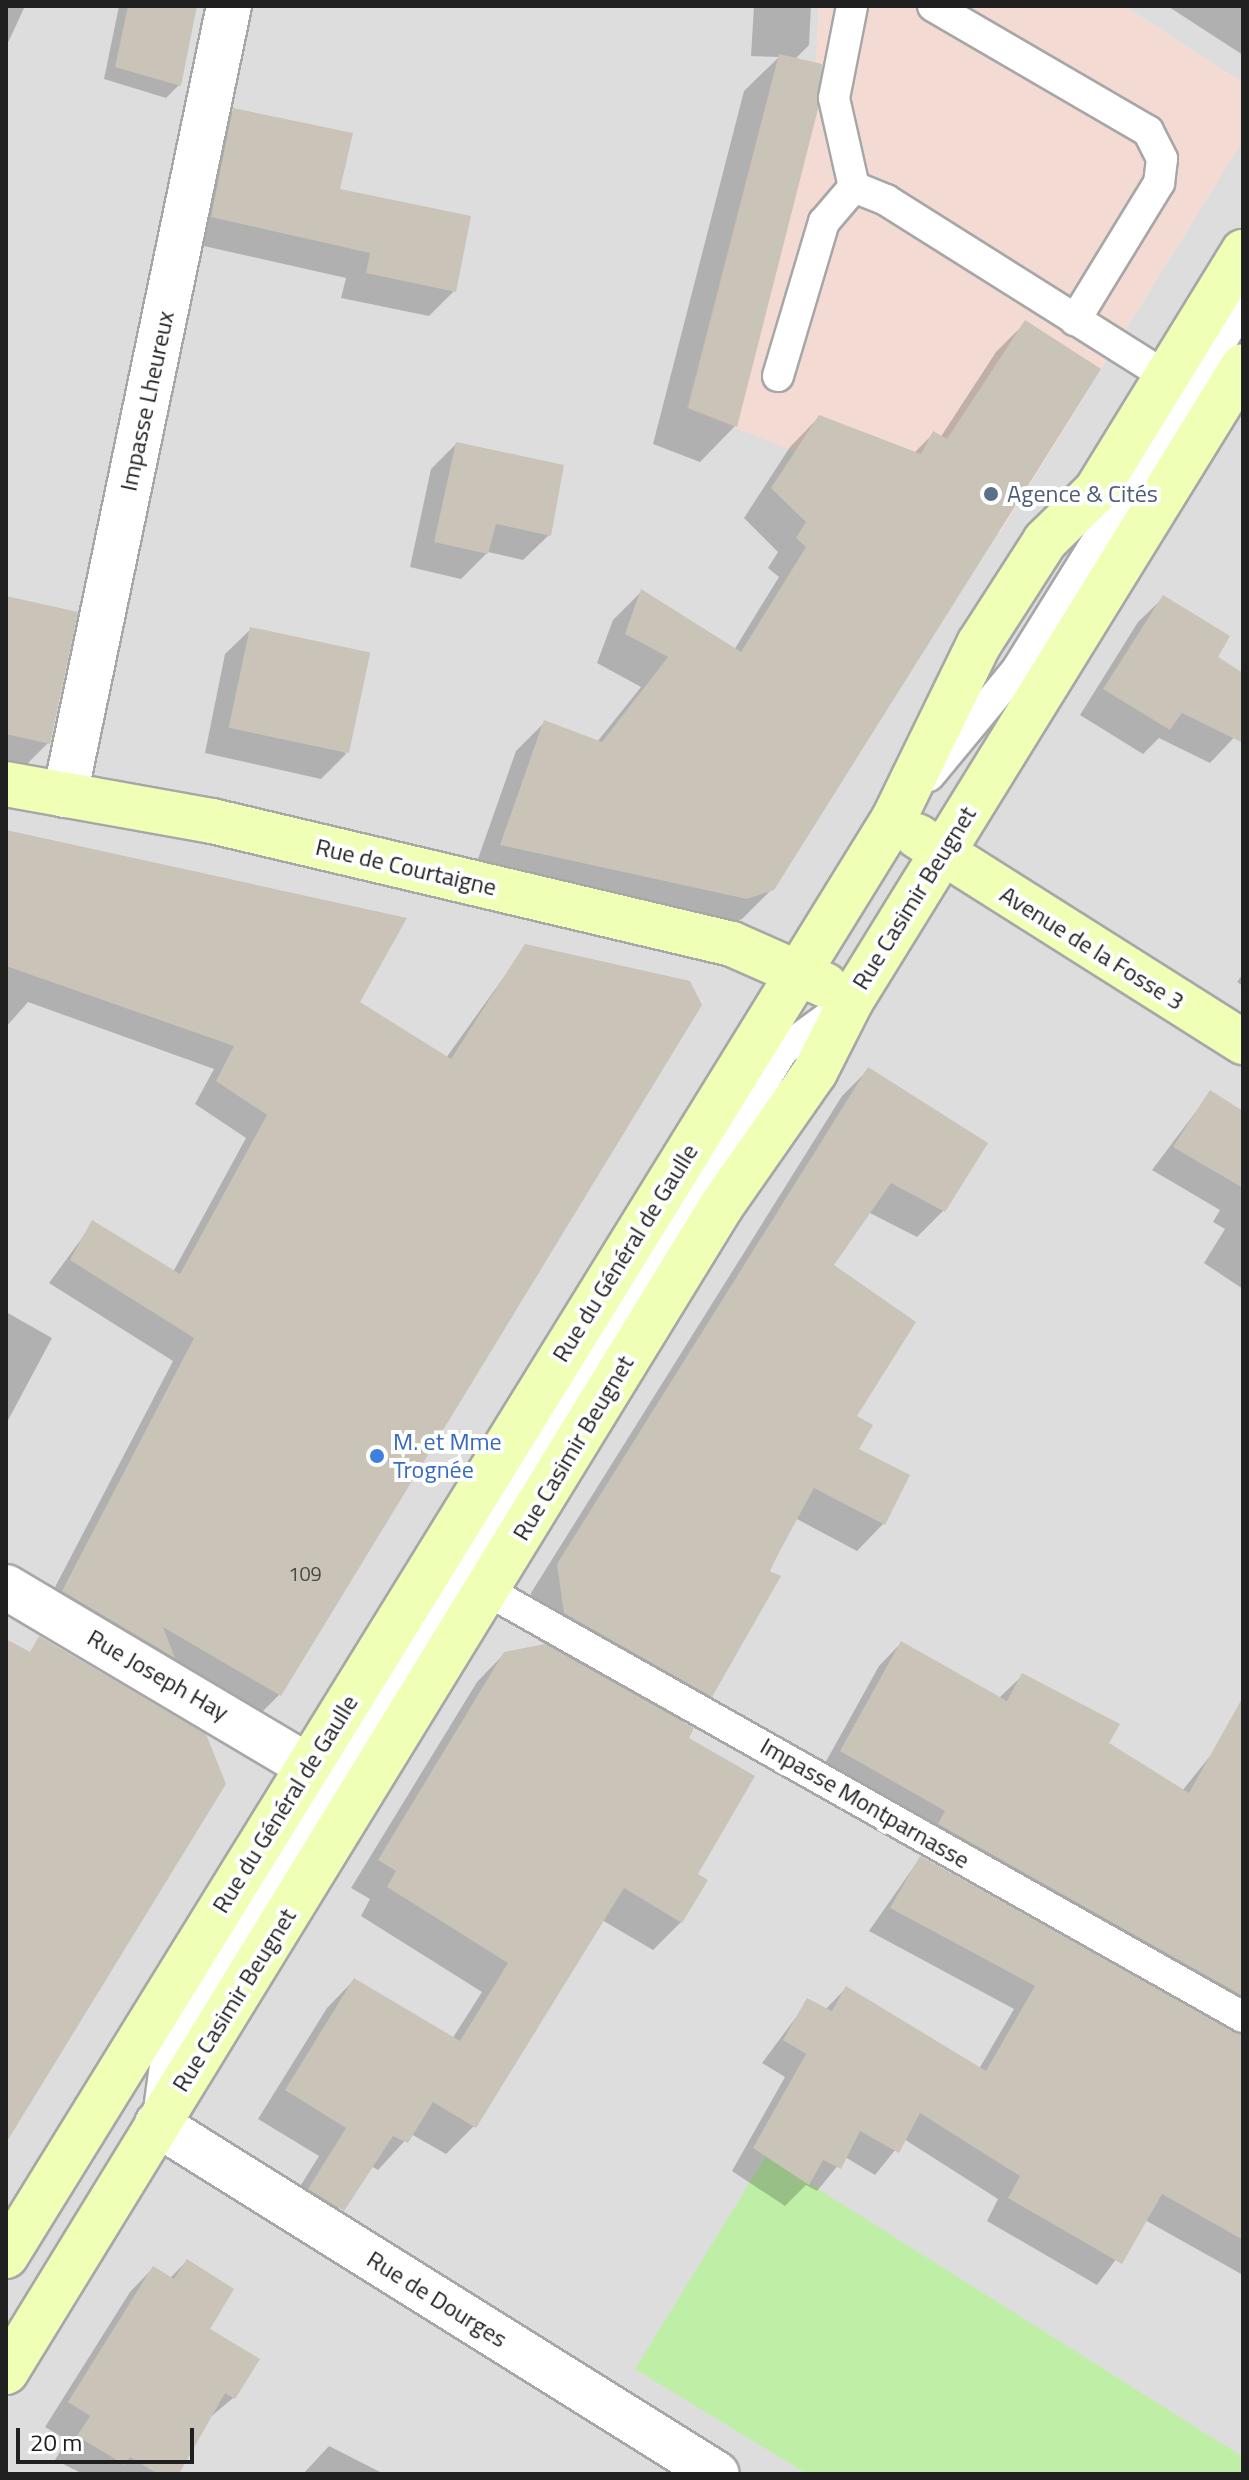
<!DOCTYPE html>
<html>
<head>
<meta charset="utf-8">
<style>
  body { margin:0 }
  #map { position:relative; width:1249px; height:2480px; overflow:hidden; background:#f1efe5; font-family:"Titillium Web",sans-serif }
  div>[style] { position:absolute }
  .residential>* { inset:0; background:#dedddd }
  .commercial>* { inset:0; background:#f3dad3 }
  .grass>* { inset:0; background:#bfefa7 }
  .shadow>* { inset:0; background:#0003 }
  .building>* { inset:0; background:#c9c3b8; transform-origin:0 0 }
  .roads { filter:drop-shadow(2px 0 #a7a7a7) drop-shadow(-2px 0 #a7a7a7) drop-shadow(0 2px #a7a7a7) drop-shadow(0 -2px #a7a7a7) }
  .lane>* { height:30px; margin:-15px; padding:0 15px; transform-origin:15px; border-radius:15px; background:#fff }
  .street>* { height:44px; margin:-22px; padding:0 22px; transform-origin:22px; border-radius:22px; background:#fff }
  .secondary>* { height:44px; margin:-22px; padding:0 22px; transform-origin:22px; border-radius:22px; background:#efffb6 }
  .dots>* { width:22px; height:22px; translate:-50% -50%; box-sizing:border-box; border:4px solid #fff; border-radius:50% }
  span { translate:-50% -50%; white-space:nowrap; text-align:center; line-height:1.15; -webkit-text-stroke:8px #fff; paint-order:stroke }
  .number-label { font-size:20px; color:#4a4946 }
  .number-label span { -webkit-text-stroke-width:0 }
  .street-label { font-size:24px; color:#202020 }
  .service-label { font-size:24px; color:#4e5e75 }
  .left { translate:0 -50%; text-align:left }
  .shop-label { font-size:24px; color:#366cbe }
  .frame { position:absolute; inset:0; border:8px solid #202020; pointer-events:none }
  .scale { position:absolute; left:16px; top:2428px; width:178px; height:36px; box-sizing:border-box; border:4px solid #202020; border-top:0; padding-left:10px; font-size:24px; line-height:28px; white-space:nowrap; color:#202020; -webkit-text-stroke:6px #fff; paint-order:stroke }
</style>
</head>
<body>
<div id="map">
  <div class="residential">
    <div style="clip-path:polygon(6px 6px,819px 6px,816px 62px,774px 73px,687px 408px,1000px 532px,1243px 140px,1243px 2474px,6px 2474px)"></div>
    <div style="clip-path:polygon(1124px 6px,1243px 6px,1243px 83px)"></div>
  </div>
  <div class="commercial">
    <div style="clip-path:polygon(819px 6px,1124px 6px,1243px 83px,1243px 140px,1000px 532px,687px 409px,774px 73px,816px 62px)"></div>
  </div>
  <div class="grass">
    <div style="clip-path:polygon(766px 2156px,1243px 2457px,1243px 2474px,807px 2474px,635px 2369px)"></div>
  </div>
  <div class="shadow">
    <div style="clip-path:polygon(6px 6px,25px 6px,6px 47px)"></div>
    <div style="clip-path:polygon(119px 6px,179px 6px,179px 85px,166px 98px,104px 79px)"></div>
    <div style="clip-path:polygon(754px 6px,811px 6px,809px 45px,795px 59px,816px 109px,735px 426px,700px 462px,653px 444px,744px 91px,779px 57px,751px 56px)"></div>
    <div style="clip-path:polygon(1243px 6px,1243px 55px,1169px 7px,1170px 6px)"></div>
    <div style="clip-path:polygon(234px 110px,338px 190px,454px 291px,429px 316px,341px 298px,346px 278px,186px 242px,209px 136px)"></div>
    <div style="clip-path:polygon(1025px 323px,772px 889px,742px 919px,717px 927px,473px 873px,516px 751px,545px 722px,597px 742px,641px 687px,597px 663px,613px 620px,641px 592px,734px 650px,779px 577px,768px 568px,778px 552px,744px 518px,790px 447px,819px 417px,914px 453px,933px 434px,940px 438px,996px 352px)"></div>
    <div style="clip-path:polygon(456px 444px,549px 535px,523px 560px,488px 552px,461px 579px,410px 567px,431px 469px)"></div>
    <div style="clip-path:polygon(1164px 597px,1215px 658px,1243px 675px,1243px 728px,1210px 763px,1159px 738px,1143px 754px,1080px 715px,1138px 622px)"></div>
    <div style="clip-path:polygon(6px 598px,48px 743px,23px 768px,6px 764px)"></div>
    <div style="clip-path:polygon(251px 629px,346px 754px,321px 779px,205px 753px,225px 654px)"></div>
    <div style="clip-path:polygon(6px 832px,357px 1003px,446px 1058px,526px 946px,700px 1005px,279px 1695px,257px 1717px,41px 1614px,173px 1361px,49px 1283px,93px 1223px,173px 1272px,246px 1138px,195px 1104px,214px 1069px,28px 1002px,6px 1027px)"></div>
    <div style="clip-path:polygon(1243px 974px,1243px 986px,1237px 982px)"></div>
    <div style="clip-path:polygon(868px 1070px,944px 1210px,917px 1237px,868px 1212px,831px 1266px,856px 1449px,908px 1476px,883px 1524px,857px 1551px,795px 1518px,710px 1696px,682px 1724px,695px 1875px,681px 1922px,653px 1950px,602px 1920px,474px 2126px,446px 2154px,411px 2134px,378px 2170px,371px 2166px,314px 2238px,281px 2217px,319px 2156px,258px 2119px,327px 2008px,354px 1980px,452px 2039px,482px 1992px,361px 1916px,370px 1899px,351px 1888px,477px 1682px,505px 1653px,547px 1645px,538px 1640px,531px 1593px,842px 1096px)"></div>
    <div style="clip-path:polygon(1210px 1093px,1243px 1114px,1243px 1289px,1204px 1263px,1225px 1229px,1213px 1222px,1220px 1210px,1152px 1170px)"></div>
    <div style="clip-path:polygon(6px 1312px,52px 1338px,6px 1424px)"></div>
    <div style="clip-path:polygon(901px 1643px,999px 1698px,1023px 1675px,1106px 1744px,1182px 1791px,1215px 1750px,1243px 1765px,1243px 2275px,1145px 2220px,1097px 2285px,987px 2221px,998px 2199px,904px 2139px,875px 2175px,845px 2157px,817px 2191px,806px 2185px,785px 2206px,732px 2171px,785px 2077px,762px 2063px,808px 2001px,825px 2010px,846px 1988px,979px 2069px,1014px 2009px,869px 1931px,920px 1858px,1238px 2037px,1230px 2024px,819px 1774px,879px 1666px)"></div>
    <div style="clip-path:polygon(187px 2261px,233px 2398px,207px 2420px,177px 2474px,83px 2474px,55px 2460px,67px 2440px,45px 2427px,130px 2292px,153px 2268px,170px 2278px)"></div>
    <div style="clip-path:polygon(329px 2446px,384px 2474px,303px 2474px)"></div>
  </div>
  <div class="building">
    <div style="clip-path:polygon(128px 6px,197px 6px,181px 86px,115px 67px)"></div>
    <div style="clip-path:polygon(779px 54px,822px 64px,818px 109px,737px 427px,688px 408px)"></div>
    <div style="clip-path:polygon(233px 108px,353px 133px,340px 189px,471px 216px,456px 292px,366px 273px,370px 253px,211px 217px)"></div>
    <div style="clip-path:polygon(1025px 320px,1101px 369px,774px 890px,747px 899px,500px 845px,544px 720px,602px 742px,668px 657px,625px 634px,641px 589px,741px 652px,806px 547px,796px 538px,806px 522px,771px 488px,819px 415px,921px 454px,933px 431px,947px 439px)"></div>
    <div style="clip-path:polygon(456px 442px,564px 465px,551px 536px,496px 524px,488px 554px,434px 542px)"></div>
    <div style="clip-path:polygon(1163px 595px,1230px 636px,1218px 657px,1243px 673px,1243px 743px,1182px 713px,1170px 730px,1103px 689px)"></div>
    <div style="clip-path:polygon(6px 596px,78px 612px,50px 744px,6px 734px)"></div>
    <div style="left:250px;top:627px;width:123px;height:103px;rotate:12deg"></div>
    <div style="clip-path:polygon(6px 830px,407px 918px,360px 1002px,451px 1059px,525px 944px,690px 981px,702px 1005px,281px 1696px,163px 1627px,175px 1658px,62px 1591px,194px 1338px,70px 1260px,92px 1220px,180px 1274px,267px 1115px,216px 1081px,234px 1046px,6px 966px)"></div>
    <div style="clip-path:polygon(868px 1067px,988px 1143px,945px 1212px,891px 1183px,834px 1265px,916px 1322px,857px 1416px,873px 1425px,859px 1449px,910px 1475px,885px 1525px,814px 1488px,769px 1571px,781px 1576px,712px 1697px,564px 1613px,557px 1564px)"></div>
    <div style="clip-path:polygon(1210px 1090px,1243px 1111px,1243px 1188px,1173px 1147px)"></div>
    <div style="clip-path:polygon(39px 1636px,206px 1734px,226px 1784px,6px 2143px,6px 1639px,30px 1652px)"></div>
    <div style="clip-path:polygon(901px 1641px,1007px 1701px,1022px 1673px,1120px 1724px,1109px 1743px,1189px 1793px,1243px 1697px,1243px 1996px,938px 1824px,945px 1811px,840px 1751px)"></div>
    <div style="clip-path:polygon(545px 1644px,694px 1728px,689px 1738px,755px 1776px,698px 1874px,708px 1880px,682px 1923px,624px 1888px,476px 2128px,433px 2102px,408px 2143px,393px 2136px,344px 2211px,308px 2189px,346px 2128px,285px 2090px,354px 1978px,460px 2041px,508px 1963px,387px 1887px,396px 1871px,378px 1860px,504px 1652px)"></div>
    <div style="clip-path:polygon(920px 1856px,1243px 2035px,1243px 2240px,1162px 2194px,1122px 2264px,1008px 2198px,1020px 2176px,920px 2113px,899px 2153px,860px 2131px,841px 2169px,823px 2160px,809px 2185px,753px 2148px,806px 2054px,783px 2040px,807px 1998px,832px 2011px,846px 1986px,986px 2071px,1035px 1986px,890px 1908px)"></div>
    <div style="clip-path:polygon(187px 2259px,234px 2289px,210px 2329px,260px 2359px,235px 2399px,225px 2393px,179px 2474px,158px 2474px,130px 2457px,125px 2465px,77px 2436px,90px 2416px,68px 2402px,153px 2266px,174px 2279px)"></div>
  </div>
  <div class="roads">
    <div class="lane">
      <div style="left:933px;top:6px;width:249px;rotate:30.2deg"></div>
      <div style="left:1148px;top:131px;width:31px;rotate:63deg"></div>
      <div style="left:1162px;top:159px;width:24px;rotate:97deg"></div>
      <div style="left:1159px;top:183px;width:161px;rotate:121.5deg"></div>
      <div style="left:854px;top:187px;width:35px;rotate:22deg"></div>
      <div style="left:886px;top:200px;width:331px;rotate:32.2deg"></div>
      <div style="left:778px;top:376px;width:161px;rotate:-73.4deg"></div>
      <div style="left:824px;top:222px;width:46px;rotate:-49.4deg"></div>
      <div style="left:854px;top:187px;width:91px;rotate:-102.7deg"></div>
      <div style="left:834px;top:98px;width:94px;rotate:-78.9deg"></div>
      <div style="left:929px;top:776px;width:136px;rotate:-50.4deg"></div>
      <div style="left:1016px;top:671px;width:430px;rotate:-58.1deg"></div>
      <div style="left:486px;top:1590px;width:869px;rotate:29.43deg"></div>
      <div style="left:159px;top:2110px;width:60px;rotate:-82.3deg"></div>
      <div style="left:167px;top:2051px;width:1175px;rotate:-58.39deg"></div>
      <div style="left:783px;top:1050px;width:77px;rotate:-36deg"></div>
    </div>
    <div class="street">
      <div style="left:65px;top:795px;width:806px;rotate:-78.26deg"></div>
      <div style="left:6px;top:1587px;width:351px;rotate:30.7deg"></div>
      <div style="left:157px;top:2124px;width:660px;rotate:32.01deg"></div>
    </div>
    <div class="secondary">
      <div style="left:6px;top:784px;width:209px;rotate:10.2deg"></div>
      <div style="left:212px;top:821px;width:534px;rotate:13.31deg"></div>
      <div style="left:732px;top:944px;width:102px;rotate:23.8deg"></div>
      <div style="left:917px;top:836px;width:386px;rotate:32.3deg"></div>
      <div style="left:6px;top:2256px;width:1690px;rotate:-58.3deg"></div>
      <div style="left:894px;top:818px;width:194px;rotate:-64deg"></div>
      <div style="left:979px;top:644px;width:122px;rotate:-57.3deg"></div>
      <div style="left:1045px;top:541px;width:71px;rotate:-44.4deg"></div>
      <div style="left:1096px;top:491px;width:281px;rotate:-58.4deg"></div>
      <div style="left:6px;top:2372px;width:1366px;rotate:-58.47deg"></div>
      <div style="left:720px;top:1208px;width:166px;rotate:-55.1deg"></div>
      <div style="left:815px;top:1072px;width:80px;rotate:-63.1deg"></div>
      <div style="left:851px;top:1001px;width:746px;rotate:-58.31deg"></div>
    </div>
  </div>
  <div class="dots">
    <div style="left:991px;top:494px;background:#5c6f8a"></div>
    <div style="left:377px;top:1456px;background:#3f7fe0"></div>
  </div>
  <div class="number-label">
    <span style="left:305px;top:1573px">109</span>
  </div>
  <div class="street-label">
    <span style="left:147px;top:401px;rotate:-78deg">Impasse Lheureux</span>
    <span style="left:406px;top:867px;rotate:13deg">Rue de Courtaigne</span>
    <span style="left:914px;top:898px;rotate:-58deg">Rue Casimir Beugnet</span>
    <span style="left:1092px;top:948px;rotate:32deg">Avenue de la Fosse 3</span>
    <span style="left:625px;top:1253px;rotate:-58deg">Rue du Général de Gaulle</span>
    <span style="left:573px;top:1448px;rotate:-59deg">Rue Casimir Beugnet</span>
    <span style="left:158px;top:1675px;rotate:30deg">Rue Joseph Hay</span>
    <span style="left:865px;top:1803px;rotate:30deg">Impasse Montparnasse</span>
    <span style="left:285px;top:1804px;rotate:-58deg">Rue du Général de Gaulle</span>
    <span style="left:234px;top:2000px;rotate:-58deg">Rue Casimir Beugnet</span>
    <span style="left:437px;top:2299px;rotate:32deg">Rue de Dourges</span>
  </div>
  <div class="service-label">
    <span class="left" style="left:1007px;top:494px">Agence &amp; Cités</span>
  </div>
  <div class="shop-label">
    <span class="left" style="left:393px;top:1456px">M. et Mme<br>Trognée</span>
  </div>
  <div class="frame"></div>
  <div class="scale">20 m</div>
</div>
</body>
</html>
